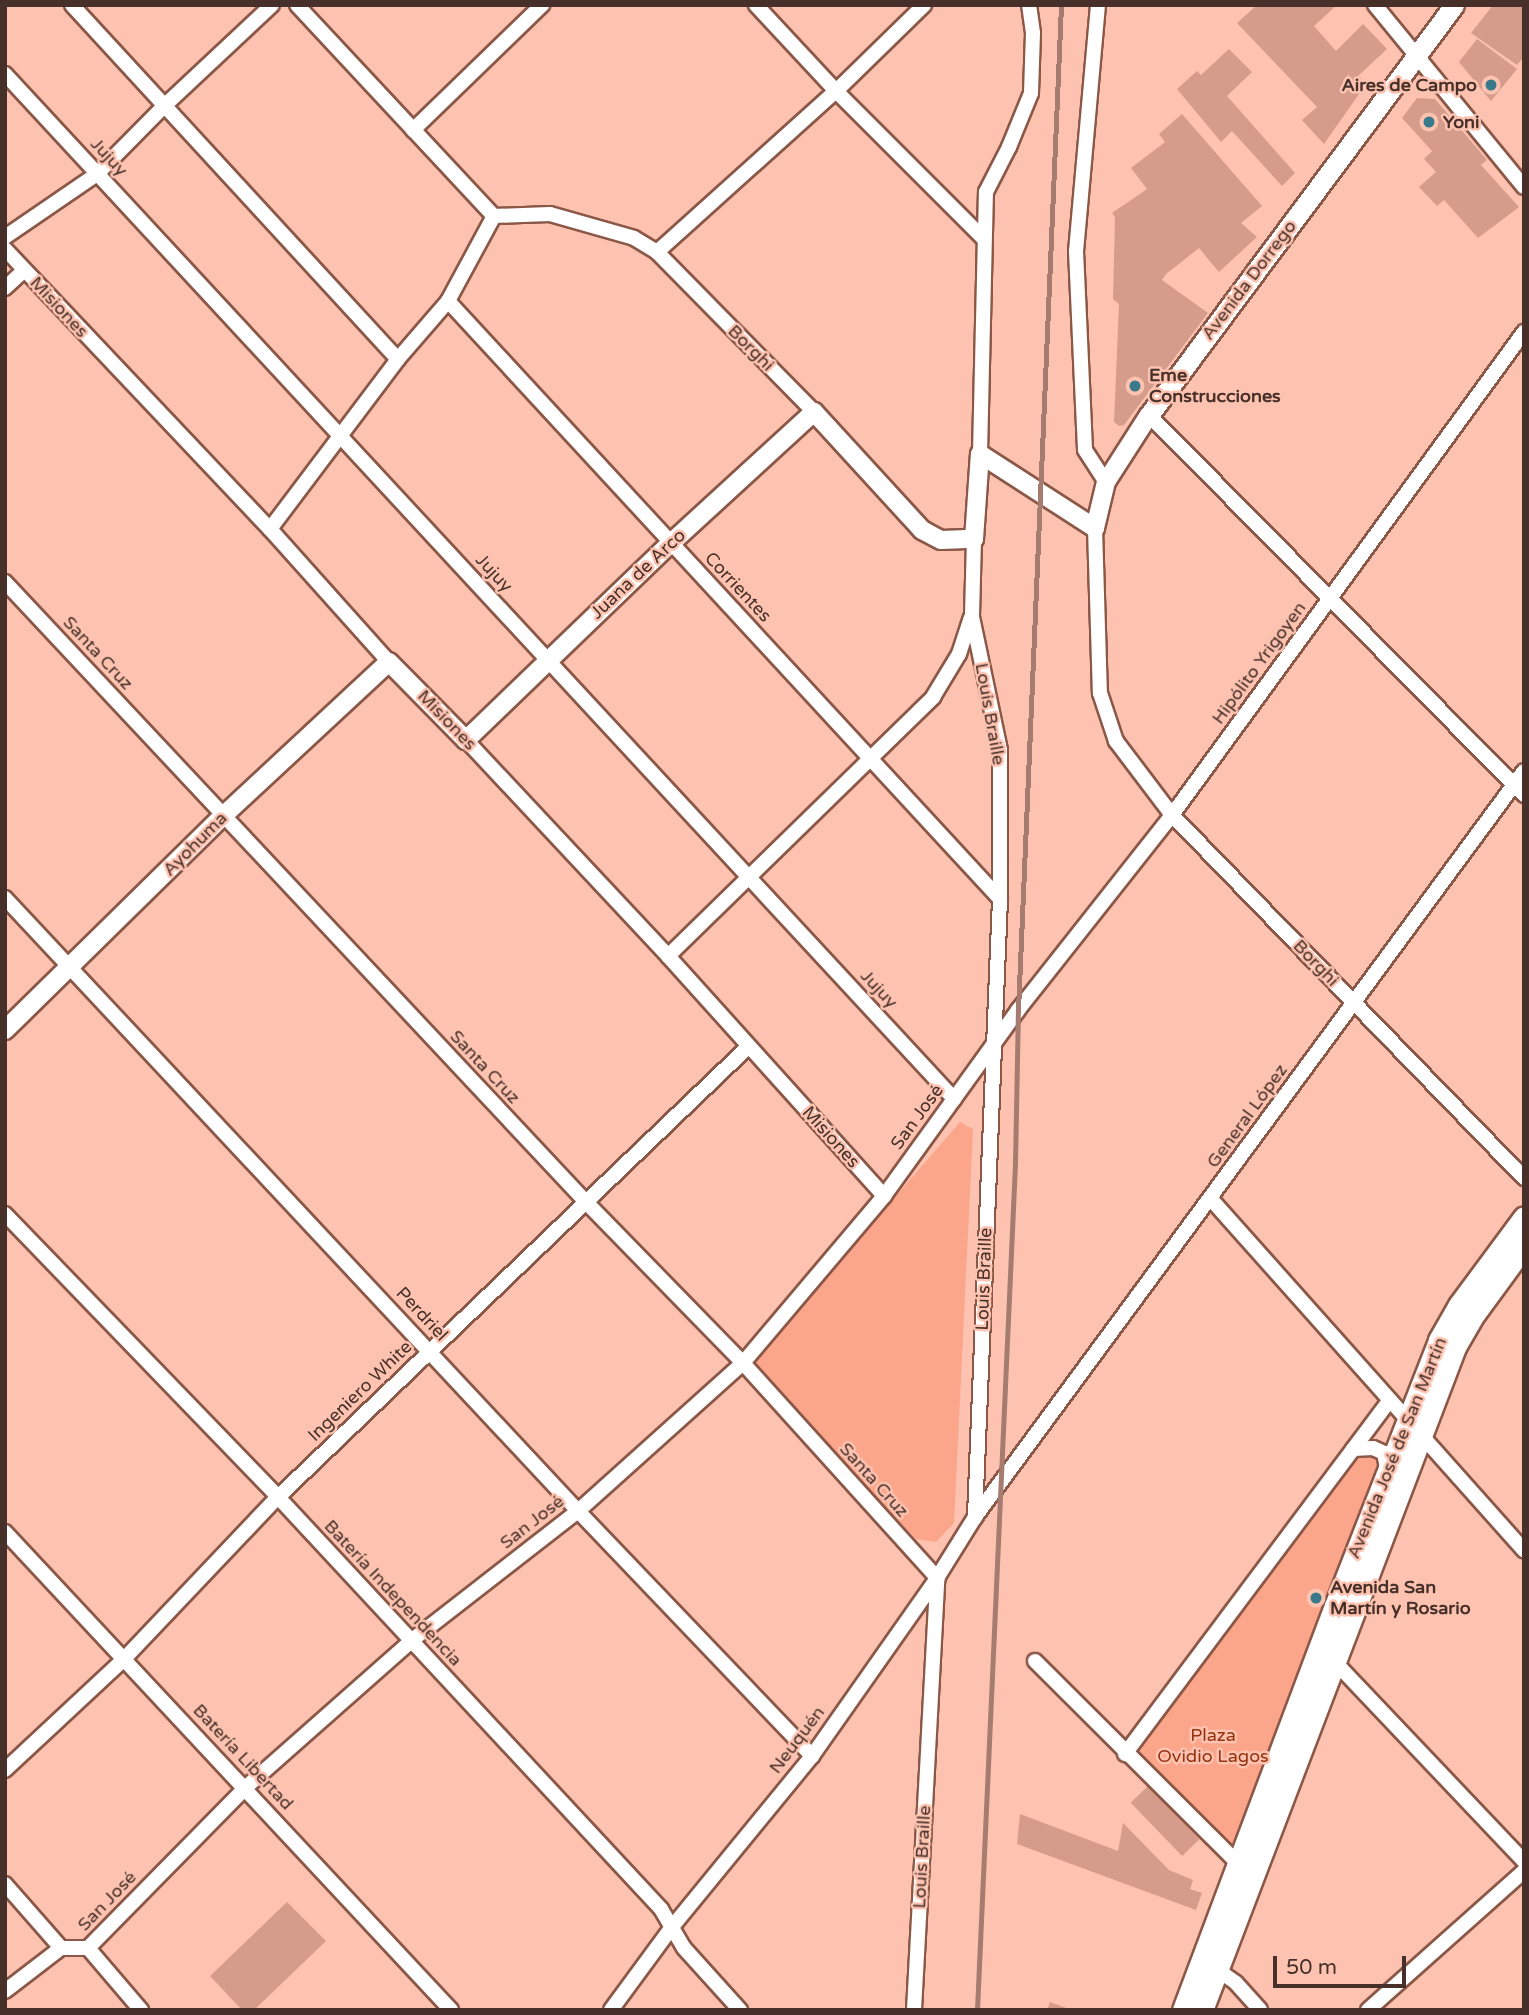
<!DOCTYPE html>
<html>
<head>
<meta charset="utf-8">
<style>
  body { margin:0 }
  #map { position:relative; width:1529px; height:2015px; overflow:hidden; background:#fec3b0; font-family:"Varela Round",sans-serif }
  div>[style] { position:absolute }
  .green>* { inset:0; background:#fba58a }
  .building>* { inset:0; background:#d59c8b; transform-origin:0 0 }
  .roads { filter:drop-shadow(2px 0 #8b5747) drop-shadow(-2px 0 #8b5747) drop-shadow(0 2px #8b5747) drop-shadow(0 -2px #8b5747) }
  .minor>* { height:14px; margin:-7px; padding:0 7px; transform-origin:7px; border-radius:7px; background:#fff }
  .tertiary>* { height:18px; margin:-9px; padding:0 9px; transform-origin:9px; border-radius:9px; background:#fff }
  .secondary>* { height:19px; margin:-9.5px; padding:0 9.5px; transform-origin:9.5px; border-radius:9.5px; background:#fff }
  .primary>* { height:21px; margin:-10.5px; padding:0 10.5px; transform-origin:10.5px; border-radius:10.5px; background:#fff }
  .rail>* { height:5px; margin:-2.5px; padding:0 2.5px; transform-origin:2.5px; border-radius:2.5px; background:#a57c6f }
  .dots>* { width:19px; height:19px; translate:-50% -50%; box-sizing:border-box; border:4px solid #fec3b0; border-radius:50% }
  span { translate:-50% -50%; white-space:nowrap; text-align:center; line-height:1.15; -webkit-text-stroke:5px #fec3b0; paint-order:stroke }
  .poi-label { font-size:18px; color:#473029; font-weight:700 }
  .right { translate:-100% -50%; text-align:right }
  .left { translate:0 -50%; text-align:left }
  .street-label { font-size:18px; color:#473029 }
  .park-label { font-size:18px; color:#93320e }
  .frame { position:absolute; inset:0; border:7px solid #473029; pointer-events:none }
  .scale { position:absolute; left:1273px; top:1956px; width:133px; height:32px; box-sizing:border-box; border:4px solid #473029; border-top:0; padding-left:9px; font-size:21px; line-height:24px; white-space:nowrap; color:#473029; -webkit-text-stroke:5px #fec3b0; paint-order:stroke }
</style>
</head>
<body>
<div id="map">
  <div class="green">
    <div style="clip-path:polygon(960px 1122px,973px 1129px,954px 1523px,936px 1542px,916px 1539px,749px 1365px)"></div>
    <div style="clip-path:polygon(1353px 1449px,1384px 1453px,1239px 1864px,1125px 1754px)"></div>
  </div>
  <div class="building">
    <div style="clip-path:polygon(1257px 5px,1337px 5px,1314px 26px,1336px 51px,1363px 24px,1387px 49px,1358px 76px,1366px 84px,1324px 144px,1302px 120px,1317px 107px,1237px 23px)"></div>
    <div style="clip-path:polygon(1493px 5px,1524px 5px,1524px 57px,1517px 65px,1471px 33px)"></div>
    <div style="clip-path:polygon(1477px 39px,1517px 69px,1491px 101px,1459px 62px)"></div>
    <div style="clip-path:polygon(1229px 49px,1252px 72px,1227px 96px,1295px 173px,1282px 186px,1232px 131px,1221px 142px,1177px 89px,1197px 71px,1201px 75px)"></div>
    <div style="clip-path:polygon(1417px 98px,1435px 99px,1487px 160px,1481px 165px,1519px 207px,1478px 238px,1444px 200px,1437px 206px,1419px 187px,1436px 172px,1424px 159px,1432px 151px,1402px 118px)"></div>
    <div style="clip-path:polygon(1182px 114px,1262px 206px,1241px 223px,1257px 237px,1219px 272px,1199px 248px,1166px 274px,1162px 280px,1208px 313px,1124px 425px,1119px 426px,1114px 422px,1119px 304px,1113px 299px,1115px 217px,1112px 213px,1147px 189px,1131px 168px,1165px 142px,1159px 134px)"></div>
    <div style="left:1148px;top:1786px;width:74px;height:24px;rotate:46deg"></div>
    <div style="clip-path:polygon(1020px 1814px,1118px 1851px,1123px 1823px,1169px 1870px,1193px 1880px,1190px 1889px,1202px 1893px,1196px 1910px,1017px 1844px)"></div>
    <div style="clip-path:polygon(287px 1902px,326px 1941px,254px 2010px,242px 2010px,210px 1976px)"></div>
    <div style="clip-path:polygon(1050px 2002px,1069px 2009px,1069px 2010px,1047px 2010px)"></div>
  </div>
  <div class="roads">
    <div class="minor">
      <div style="left:72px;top:5px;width:481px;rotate:47.4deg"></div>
      <div style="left:297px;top:5px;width:289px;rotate:47deg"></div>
      <div style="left:756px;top:5px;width:117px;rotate:47.1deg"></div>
      <div style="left:836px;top:91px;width:209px;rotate:45deg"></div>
      <div style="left:1098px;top:5px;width:247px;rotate:95.1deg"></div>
      <div style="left:1076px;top:251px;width:199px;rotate:87.4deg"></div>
      <div style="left:1085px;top:450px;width:38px;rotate:57deg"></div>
      <div style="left:1375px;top:5px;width:235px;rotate:50.7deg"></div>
      <div style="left:5px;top:74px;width:1397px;rotate:47.2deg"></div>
      <div style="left:413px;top:130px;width:180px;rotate:-44.1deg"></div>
      <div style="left:494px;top:216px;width:56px;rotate:-2deg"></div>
      <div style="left:550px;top:214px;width:87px;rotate:15.9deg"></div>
      <div style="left:634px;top:238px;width:27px;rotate:31deg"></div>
      <div style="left:657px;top:252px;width:224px;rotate:45.5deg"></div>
      <div style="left:5px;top:237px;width:112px;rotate:-34.4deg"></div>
      <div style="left:97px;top:174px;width:94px;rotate:-45.4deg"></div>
      <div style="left:163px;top:107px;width:149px;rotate:-43.1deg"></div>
      <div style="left:5px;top:249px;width:386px;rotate:46.6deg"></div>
      <div style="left:270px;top:529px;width:178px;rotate:48.2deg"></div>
      <div style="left:657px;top:252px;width:241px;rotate:-42deg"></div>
      <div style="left:836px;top:91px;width:123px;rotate:-44.3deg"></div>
      <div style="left:5px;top:288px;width:26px;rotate:-43deg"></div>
      <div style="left:448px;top:301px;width:814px;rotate:47.29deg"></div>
      <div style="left:1149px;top:415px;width:534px;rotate:45.38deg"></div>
      <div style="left:980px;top:454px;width:262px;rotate:-88.7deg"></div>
      <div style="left:986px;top:192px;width:51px;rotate:-62.9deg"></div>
      <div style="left:1009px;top:147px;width:58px;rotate:-67.8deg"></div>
      <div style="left:1031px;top:93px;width:60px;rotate:-88.1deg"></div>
      <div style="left:1033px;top:33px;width:28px;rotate:-98deg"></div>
      <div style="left:1095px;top:528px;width:165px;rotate:88.3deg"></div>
      <div style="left:1100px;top:693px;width:51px;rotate:71.6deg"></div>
      <div style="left:1116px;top:741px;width:93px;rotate:52.9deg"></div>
      <div style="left:1172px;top:815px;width:506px;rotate:45.88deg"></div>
      <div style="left:270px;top:529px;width:213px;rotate:-53deg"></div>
      <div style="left:398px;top:359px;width:77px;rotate:-49.2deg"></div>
      <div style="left:448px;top:301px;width:97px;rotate:-61.6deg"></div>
      <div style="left:974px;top:539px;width:78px;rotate:91.5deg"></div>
      <div style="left:972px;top:617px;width:136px;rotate:78.1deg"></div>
      <div style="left:1000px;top:750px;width:149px;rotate:90deg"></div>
      <div style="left:1000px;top:899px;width:619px;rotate:92.32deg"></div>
      <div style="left:5px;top:582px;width:850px;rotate:46.86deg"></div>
      <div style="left:586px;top:1202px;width:225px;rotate:45.7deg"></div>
      <div style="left:743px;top:1363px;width:290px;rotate:47.9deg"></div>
      <div style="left:466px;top:740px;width:296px;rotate:46.9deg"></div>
      <div style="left:668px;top:956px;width:323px;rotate:48deg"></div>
      <div style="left:5px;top:898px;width:839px;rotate:46.93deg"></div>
      <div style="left:578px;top:1511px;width:339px;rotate:46.3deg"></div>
      <div style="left:668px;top:956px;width:371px;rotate:-44.3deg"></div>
      <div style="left:933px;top:697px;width:50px;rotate:-58.8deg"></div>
      <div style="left:959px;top:654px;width:38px;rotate:-72deg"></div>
      <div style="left:1210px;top:1198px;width:472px;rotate:48.3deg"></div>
      <div style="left:5px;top:1214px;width:393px;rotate:46deg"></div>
      <div style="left:278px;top:1497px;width:563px;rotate:47.09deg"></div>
      <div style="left:661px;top:1909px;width:45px;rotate:59.5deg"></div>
      <div style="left:684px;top:1948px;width:84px;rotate:47.9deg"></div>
      <div style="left:1353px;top:1449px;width:20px;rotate:-3deg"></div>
      <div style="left:1373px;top:1448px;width:12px;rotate:24deg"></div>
      <div style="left:1384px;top:1453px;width:16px;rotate:79deg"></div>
      <div style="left:5px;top:1532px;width:654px;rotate:46.98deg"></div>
      <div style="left:1328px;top:1659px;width:6px;rotate:18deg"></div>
      <div style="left:1334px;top:1661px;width:276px;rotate:46.5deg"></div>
      <div style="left:1035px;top:1661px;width:288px;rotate:44.9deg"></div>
      <div style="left:1125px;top:1754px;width:442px;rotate:-53.2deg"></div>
      <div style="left:5px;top:1770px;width:163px;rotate:-43deg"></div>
      <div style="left:124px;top:1659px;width:224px;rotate:-46.5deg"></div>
      <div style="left:278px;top:1497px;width:652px;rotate:-43.76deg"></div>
      <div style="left:5px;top:1884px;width:85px;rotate:48.8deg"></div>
      <div style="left:88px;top:1948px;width:82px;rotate:49.5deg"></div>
      <div style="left:1212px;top:1966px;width:29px;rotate:35deg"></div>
      <div style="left:1236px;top:1983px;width:36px;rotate:48deg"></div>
      <div style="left:5px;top:1991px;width:71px;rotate:-37.5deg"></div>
      <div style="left:61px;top:1948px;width:27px"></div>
      <div style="left:88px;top:1948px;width:224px;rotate:-45.5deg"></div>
      <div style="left:245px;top:1788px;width:222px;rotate:-41.5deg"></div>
      <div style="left:411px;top:1641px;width:212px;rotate:-37.9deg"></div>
      <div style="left:578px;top:1511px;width:222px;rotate:-41.9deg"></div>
      <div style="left:743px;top:1363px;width:219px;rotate:-49.8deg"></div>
      <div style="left:884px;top:1196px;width:229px;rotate:-54.2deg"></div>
      <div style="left:1018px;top:1010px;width:248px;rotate:-51.7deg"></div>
      <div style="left:1172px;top:815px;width:598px;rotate:-53.92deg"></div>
      <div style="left:611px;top:2010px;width:103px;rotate:-53.7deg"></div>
      <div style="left:672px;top:1927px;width:221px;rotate:-50.7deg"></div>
      <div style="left:812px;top:1756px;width:218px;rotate:-54.9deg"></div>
      <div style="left:937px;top:1578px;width:72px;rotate:-58.1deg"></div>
      <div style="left:975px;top:1517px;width:926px;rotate:-53.65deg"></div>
      <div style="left:914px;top:2010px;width:431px;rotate:-86.9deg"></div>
      <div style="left:1368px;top:2010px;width:209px;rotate:-41.7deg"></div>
    </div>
    <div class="tertiary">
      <div style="left:5px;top:1030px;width:305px;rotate:-44.5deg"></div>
      <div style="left:223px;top:816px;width:226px;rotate:-42.9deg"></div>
      <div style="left:389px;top:662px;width:110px;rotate:45.4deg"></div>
      <div style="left:466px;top:740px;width:284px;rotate:-43.9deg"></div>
      <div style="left:671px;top:543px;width:194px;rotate:-42.5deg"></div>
      <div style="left:814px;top:412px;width:160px;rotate:47.5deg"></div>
      <div style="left:922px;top:530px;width:21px;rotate:28deg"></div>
      <div style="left:941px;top:540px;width:33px;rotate:-2deg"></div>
      <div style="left:974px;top:539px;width:85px;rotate:-86deg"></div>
      <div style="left:980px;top:454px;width:137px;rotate:32.8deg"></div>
      <div style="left:1095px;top:528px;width:47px;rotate:-76.6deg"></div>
      <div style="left:1106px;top:482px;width:80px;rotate:-57.3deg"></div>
    </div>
    <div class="secondary">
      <div style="left:1149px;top:415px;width:511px;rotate:-53.35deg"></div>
    </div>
    <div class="primary">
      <div style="left:1183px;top:2010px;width:432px;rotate:-69.4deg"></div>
      <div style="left:1335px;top:1606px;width:286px;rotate:-68.6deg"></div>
      <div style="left:1439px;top:1340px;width:40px;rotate:-60.3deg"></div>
      <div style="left:1459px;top:1305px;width:109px;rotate:-53.5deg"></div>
      <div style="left:1202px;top:2010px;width:710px;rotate:-69.11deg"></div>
      <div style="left:1455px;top:1347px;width:39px;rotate:-60deg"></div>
      <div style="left:1475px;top:1313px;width:83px;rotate:-53.8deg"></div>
    </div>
  </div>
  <div class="rail">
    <div style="left:977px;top:2010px;width:848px;rotate:-87.43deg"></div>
    <div style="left:1015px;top:1163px;width:153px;rotate:-88.9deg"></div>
    <div style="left:1018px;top:1010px;width:1006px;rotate:-87.55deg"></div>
  </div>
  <div class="dots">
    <div style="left:1491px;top:85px;background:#387a8c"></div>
    <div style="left:1429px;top:122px;background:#387a8c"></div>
    <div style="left:1135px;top:386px;background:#387a8c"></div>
    <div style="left:1316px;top:1598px;background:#387a8c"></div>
  </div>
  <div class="poi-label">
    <span class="right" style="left:1477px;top:85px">Aires de Campo</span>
    <span class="left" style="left:1443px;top:122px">Yoni</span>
    <span class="left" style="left:1149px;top:386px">Eme<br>Construcciones</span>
    <span class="left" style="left:1330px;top:1598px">Avenida San<br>Martín y Rosario</span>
  </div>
  <div class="street-label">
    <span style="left:109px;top:157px;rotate:47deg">Jujuy</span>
    <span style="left:1249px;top:280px;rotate:-53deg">Avenida Dorrego</span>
    <span style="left:59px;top:307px;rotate:47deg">Misiones</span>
    <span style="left:751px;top:348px;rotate:45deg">Borghi</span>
    <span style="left:494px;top:573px;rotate:47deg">Jujuy</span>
    <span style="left:638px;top:574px;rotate:-43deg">Juana de Arco</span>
    <span style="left:738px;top:587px;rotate:47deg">Corrientes</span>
    <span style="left:98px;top:653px;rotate:47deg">Santa Cruz</span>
    <span style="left:1259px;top:663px;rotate:-54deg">Hipólito Yrigoyen</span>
    <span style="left:990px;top:714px;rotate:80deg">Louis Braille</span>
    <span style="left:447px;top:720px;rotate:46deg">Misiones</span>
    <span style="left:195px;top:844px;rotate:-45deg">Ayohuma</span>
    <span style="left:1316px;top:963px;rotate:46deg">Borghi</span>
    <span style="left:879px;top:989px;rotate:47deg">Jujuy</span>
    <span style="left:485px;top:1067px;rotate:47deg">Santa Cruz</span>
    <span style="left:1247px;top:1116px;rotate:-54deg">General López</span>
    <span style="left:917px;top:1117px;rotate:-54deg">San José</span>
    <span style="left:831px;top:1137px;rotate:48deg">Misiones</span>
    <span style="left:984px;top:1279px;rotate:-88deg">Louis Braille</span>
    <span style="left:422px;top:1314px;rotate:47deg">Perdriel</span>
    <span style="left:360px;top:1391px;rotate:-44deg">Ingeniero White</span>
    <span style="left:1397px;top:1448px;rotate:-68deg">Avenida José de San Martín</span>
    <span style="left:874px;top:1480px;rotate:48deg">Santa Cruz</span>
    <span style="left:532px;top:1522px;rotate:-38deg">San José</span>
    <span style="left:393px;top:1593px;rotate:47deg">Batería Independencia</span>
    <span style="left:797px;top:1740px;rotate:-53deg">Neuquén</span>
    <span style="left:243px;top:1757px;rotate:47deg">Batería Libertad</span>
    <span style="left:922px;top:1857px;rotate:-87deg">Louis Braille</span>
    <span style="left:107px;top:1901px;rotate:-46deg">San José</span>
  </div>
  <div class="park-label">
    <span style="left:1213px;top:1746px">Plaza<br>Ovidio Lagos</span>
  </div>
  <div class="frame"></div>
  <div class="scale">50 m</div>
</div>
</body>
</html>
